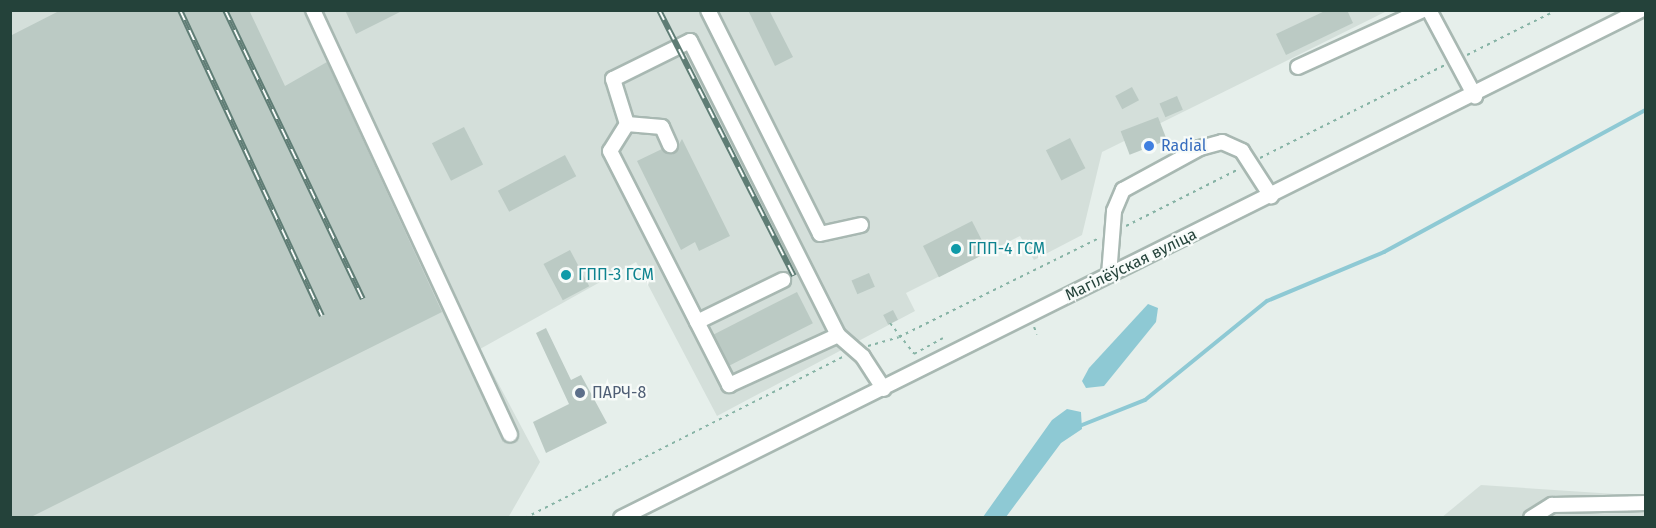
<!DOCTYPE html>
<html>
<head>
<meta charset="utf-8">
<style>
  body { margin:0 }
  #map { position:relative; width:1656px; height:528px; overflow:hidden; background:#e6efeb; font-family:"Fira Sans",sans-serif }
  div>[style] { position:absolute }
  .built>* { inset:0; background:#d4dfda }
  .water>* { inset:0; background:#8ec9d4 }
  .stream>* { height:4px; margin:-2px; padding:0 2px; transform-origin:2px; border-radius:2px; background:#8ec9d4 }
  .building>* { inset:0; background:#bbcac4; transform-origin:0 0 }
  .path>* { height:2px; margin-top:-1px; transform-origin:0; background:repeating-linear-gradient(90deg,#86b3a5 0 3px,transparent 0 7.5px) }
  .roads { filter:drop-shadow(2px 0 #a8b8b2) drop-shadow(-2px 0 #a8b8b2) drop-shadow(0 2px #a8b8b2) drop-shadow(0 -2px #a8b8b2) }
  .minor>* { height:14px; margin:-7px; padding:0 7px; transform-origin:7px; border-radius:7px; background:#fff }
  .rail>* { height:6px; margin-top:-3px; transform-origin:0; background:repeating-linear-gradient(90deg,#f7fbf9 0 11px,#5f7d75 0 22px); box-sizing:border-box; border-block:2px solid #5f7d75 }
  .dots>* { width:16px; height:16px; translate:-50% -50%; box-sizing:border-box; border:3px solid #f7fbf9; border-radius:50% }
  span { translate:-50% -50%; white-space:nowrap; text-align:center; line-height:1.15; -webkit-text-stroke:4.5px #f7fbf9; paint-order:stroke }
  .shop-label { font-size:16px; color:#366cbe }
  .left { translate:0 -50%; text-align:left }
  .culture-label { font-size:16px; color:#0d838f }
  .street-label { font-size:16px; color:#24423a }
  .service-label { font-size:16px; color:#4e5e75 }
  .frame { position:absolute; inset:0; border:12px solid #24423a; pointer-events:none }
</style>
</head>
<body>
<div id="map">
  <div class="built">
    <div style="clip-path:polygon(10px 11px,1387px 11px,1102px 152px,1082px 235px,1034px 260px,1020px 236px,906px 293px,915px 311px,717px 416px,636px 262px,480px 349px,540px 462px,508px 518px,11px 517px)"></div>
    <div style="clip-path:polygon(1481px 485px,1645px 496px,1645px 517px,1441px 518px)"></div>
  </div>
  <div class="water">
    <div style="clip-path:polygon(1148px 304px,1158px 308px,1156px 322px,1104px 386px,1086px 388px,1082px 381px,1089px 368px)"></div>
    <div style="clip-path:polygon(1067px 409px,1081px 412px,1082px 429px,1061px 443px,1006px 517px,983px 517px,1052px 420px)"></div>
  </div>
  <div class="stream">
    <div style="left:1082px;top:425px;width:68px;rotate:-21.6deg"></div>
    <div style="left:1145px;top:400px;width:157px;rotate:-39.1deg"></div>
    <div style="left:1267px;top:301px;width:127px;rotate:-22.7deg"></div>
    <div style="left:1384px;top:252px;width:298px;rotate:-28.5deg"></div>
  </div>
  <div class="building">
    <div style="clip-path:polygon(61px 10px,249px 10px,285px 86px,327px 62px,442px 312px,29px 518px,10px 518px,10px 36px)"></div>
    <div style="clip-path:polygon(345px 10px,404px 10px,356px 34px)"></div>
    <div style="clip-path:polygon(748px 10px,769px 10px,793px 57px,775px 66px)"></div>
    <div style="clip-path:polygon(1327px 10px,1347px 10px,1353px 23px,1286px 55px,1276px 34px)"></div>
    <div style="left:1132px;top:87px;width:15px;height:19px;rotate:62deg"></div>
    <div style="left:1177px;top:96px;width:15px;height:19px;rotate:67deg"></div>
    <div style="left:1158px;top:117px;width:25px;height:40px;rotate:69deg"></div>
    <div style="left:464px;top:127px;width:42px;height:36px;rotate:63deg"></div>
    <div style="left:1070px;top:138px;width:34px;height:27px;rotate:63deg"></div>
    <div style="clip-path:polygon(682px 139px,730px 236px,699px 251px,695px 242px,681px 250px,637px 161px,662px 149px,674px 153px)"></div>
    <div style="left:565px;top:155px;width:24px;height:76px;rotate:62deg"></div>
    <div style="left:972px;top:221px;width:35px;height:55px;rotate:63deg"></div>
    <div style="left:570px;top:250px;width:41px;height:30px;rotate:62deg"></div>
    <div style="left:869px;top:273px;width:15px;height:19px;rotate:67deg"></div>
    <div style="left:797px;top:292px;width:35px;height:94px;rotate:63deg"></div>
    <div style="left:893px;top:310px;width:11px;height:11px;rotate:63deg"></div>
    <div style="clip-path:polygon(546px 328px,571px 380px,581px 375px,607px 423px,546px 453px,533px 422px,569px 404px,536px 333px)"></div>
  </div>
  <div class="path">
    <div style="left:1467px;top:55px;width:101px;rotate:-26.6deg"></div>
    <div style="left:1260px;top:158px;width:207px;rotate:-26.7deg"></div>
    <div style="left:1126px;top:226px;width:127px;rotate:-26.8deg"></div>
    <div style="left:890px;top:323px;width:39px;rotate:52deg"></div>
    <div style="left:914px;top:354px;width:33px;rotate:-29deg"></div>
    <div style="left:1034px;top:327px;width:8px;rotate:67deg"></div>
    <div style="left:868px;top:346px;width:32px;rotate:-16deg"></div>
    <div style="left:899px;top:337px;width:223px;rotate:-26.3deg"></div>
    <div style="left:525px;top:518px;width:358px;rotate:-26.9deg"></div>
  </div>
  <div class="roads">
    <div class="minor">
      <div style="left:313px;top:10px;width:468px;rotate:65.1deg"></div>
      <div style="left:708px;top:10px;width:250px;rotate:63.4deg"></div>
      <div style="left:820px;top:234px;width:42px;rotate:-12.4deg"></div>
      <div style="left:1429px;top:10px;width:98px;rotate:61.9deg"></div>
      <div style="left:1298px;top:67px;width:137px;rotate:-24.5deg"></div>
      <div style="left:627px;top:124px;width:35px;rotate:5deg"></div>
      <div style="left:662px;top:127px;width:20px;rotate:66deg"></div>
      <div style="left:1109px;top:275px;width:64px;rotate:-85.5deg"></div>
      <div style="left:1114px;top:211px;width:23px;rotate:-67deg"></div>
      <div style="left:1123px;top:190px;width:88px;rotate:-28.6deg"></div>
      <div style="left:1200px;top:148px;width:23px;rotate:-15deg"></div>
      <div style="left:1222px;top:142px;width:22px;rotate:24deg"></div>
      <div style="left:1242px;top:151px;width:54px;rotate:57.2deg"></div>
      <div style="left:697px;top:322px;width:96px;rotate:-26deg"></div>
      <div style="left:838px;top:335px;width:329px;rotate:-116.7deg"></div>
      <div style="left:690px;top:41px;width:86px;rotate:153.7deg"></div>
      <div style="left:613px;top:79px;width:47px;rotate:72.7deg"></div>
      <div style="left:627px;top:124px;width:32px;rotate:122deg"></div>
      <div style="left:610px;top:151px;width:263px;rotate:63deg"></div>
      <div style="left:729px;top:385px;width:120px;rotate:-24.6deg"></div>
      <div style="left:838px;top:335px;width:33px;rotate:41deg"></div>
      <div style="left:863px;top:357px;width:38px;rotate:57deg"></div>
      <div style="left:621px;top:518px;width:1140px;rotate:-26.48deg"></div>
      <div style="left:1531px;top:518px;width:25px;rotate:-32deg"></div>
      <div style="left:1552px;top:505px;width:94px;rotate:-1.2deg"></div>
    </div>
  </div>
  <div class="rail">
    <div style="left:180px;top:10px;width:337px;rotate:65.1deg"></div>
    <div style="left:225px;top:10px;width:320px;rotate:64.5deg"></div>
    <div style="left:659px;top:10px;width:298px;rotate:63.1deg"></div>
  </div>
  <div class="dots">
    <div style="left:1149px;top:146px;background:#3f7fe0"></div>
    <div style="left:956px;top:249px;background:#0f9aa8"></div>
    <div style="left:566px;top:275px;background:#0f9aa8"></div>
    <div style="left:580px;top:393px;background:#5c6f8a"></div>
  </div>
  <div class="shop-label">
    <span class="left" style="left:1161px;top:146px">Radial</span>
  </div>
  <div class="culture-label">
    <span class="left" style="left:968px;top:249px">ГПП-4 ГСМ</span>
    <span class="left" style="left:578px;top:275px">ГПП-3 ГСМ</span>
  </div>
  <div class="street-label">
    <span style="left:1131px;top:265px;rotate:-26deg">Магілёўская вуліца</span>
  </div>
  <div class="service-label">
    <span class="left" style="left:592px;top:393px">ПАРЧ-8</span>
  </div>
  <div class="frame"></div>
</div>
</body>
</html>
